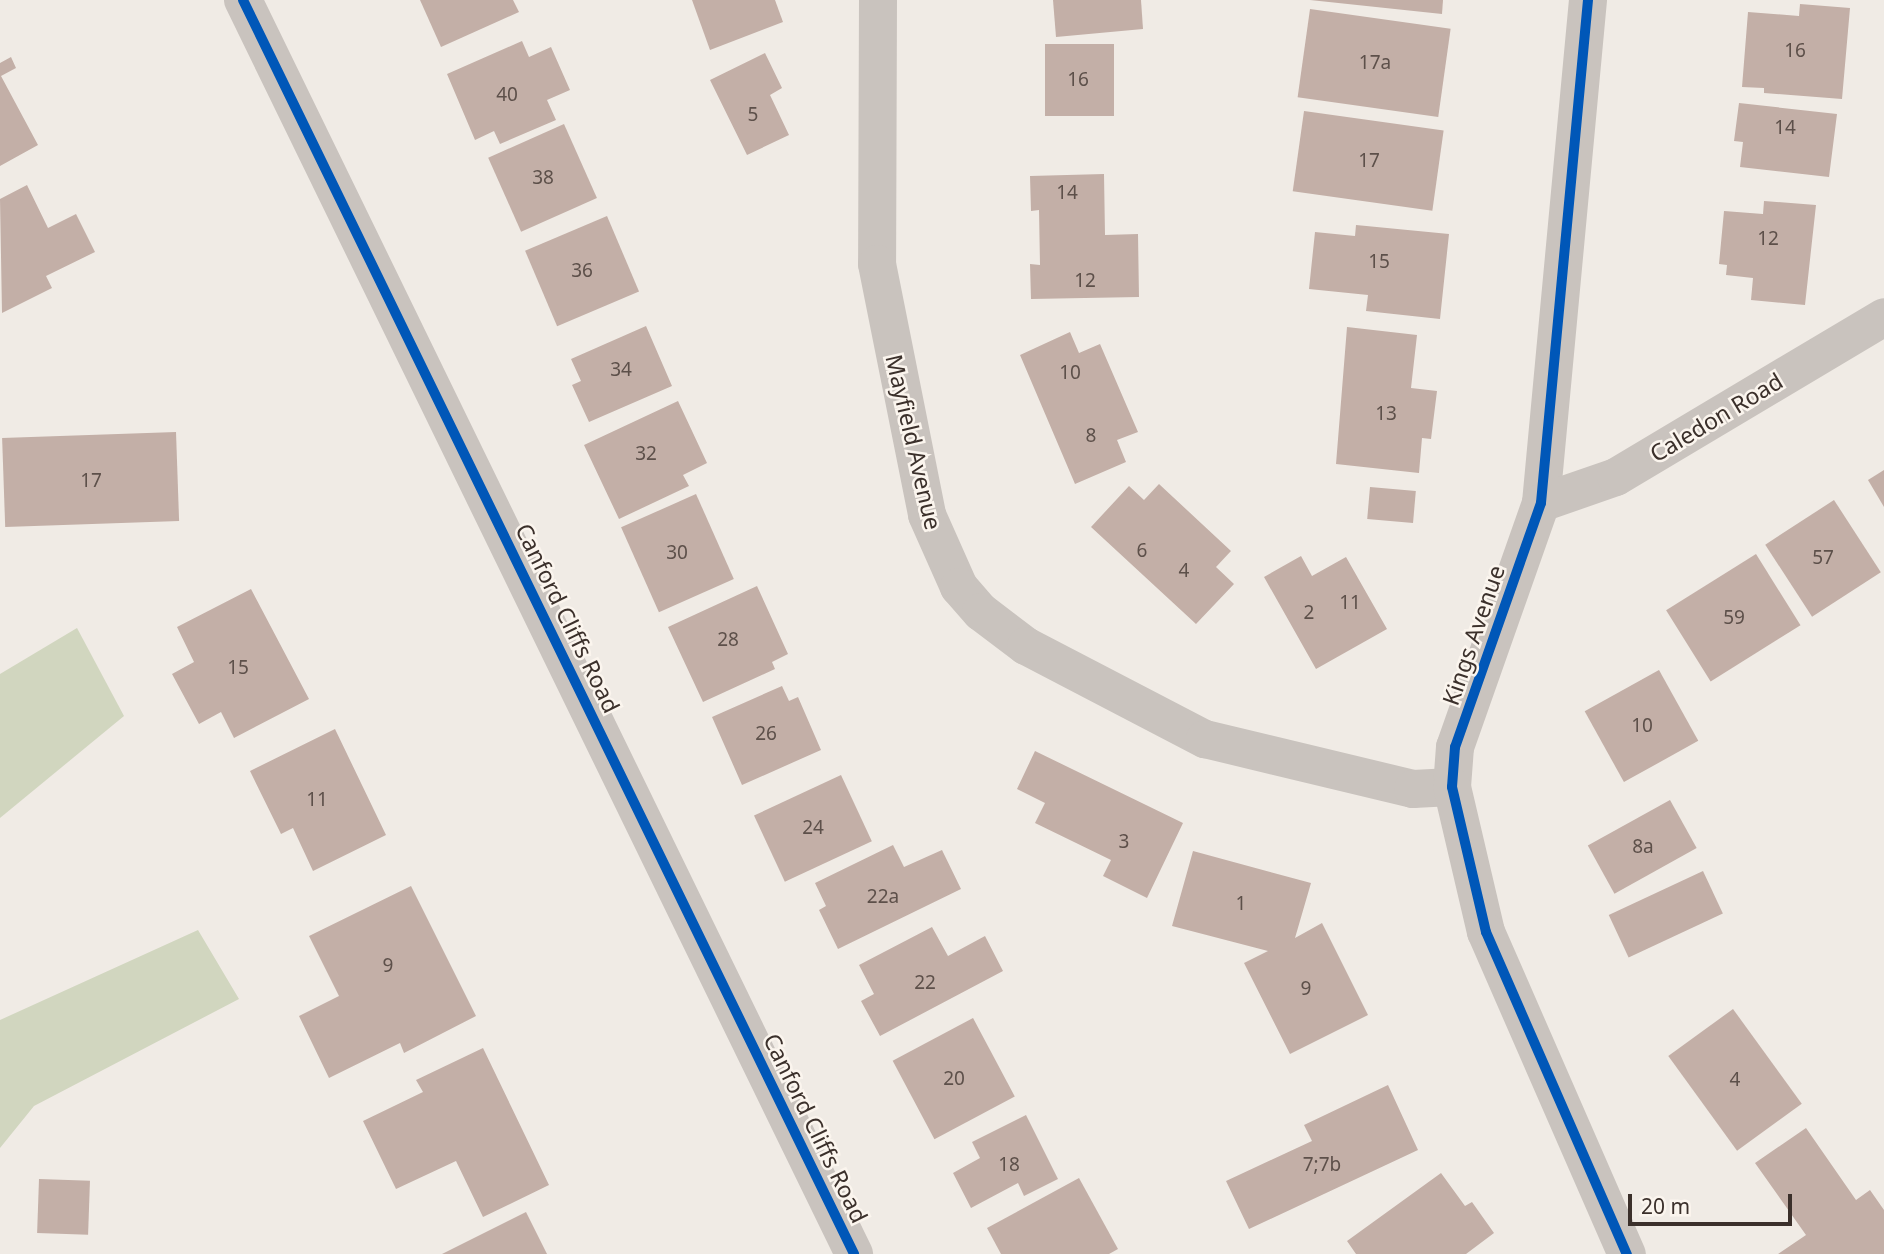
<!DOCTYPE html>
<html>
<head>
<meta charset="utf-8">
<style>
  body { margin:0 }
  #map { position:relative; width:1884px; height:1254px; overflow:hidden; background:#f0ebe5; font-family:"Noto Sans",sans-serif }
  div>[style] { position:absolute }
  .green>* { inset:0; background:#d1d6bf }
  .building>* { inset:0; background:#c3afa7; transform-origin:0 0 }
  .minor>* { height:38px; margin:-19px; padding:0 19px; transform-origin:19px; border-radius:19px; background:#c9c3be }
  .tertiary>* { height:38px; margin:-19px; padding:0 19px; transform-origin:19px; border-radius:19px; background:#c9c3be }
  .cycleway>* { height:10px; margin:-5px; padding:0 5px; transform-origin:5px; border-radius:5px; background:#0057b8 }
  span { translate:-50% -50%; white-space:nowrap; text-align:center; line-height:1.15; -webkit-text-stroke:5px #fbf5ee; paint-order:stroke }
  .number-label { font-size:19px; color:#5d504a }
  .number-label span { -webkit-text-stroke-width:0 }
  .street-label { font-size:23px; color:#3b302b }
  .scale { position:absolute; left:1628px; top:1194px; width:164px; height:32px; box-sizing:border-box; border:4px solid #3b302b; border-top:0; padding-left:9px; font-size:21px; line-height:24px; white-space:nowrap; color:#3b302b; -webkit-text-stroke:5px #fbf5ee; paint-order:stroke }
</style>
</head>
<body>
<div id="map">
  <div class="green">
    <div style="clip-path:polygon(77px 628px,124px 716px,0 818px,0 674px)"></div>
    <div style="clip-path:polygon(198px 930px,239px 999px,34px 1106px,0 1148px,0 1020px)"></div>
  </div>
  <div class="building">
    <div style="clip-path:polygon(420px 0,513px 0,519px 12px,441px 47px)"></div>
    <div style="clip-path:polygon(692px 0,775px 0,783px 22px,710px 50px)"></div>
    <div style="clip-path:polygon(1053px 0,1141px 0,1143px 29px,1056px 37px)"></div>
    <div style="clip-path:polygon(1310px 0,1443px 0,1442px 14px)"></div>
    <div style="clip-path:polygon(1800px 4px,1850px 8px,1842px 99px,1764px 93px,1764px 88px,1742px 87px,1748px 12px,1799px 16px)"></div>
    <div style="left:1310px;top:9px;width:142px;height:89px;rotate:8deg"></div>
    <div style="clip-path:polygon(522px 41px,529px 57px,551px 47px,570px 90px,547px 100px,556px 120px,500px 144px,494px 131px,475px 140px,447px 74px)"></div>
    <div style="left:1045px;top:44px;width:69px;height:72px"></div>
    <div style="clip-path:polygon(765px 53px,782px 88px,770px 95px,789px 135px,747px 155px,710px 80px)"></div>
    <div style="clip-path:polygon(11px 57px,16px 68px,1px 76px,38px 145px,0 166px,0 63px)"></div>
    <div style="clip-path:polygon(1739px 103px,1837px 114px,1829px 177px,1740px 167px,1743px 142px,1734px 141px)"></div>
    <div style="left:1304px;top:111px;width:141px;height:81px;rotate:8deg"></div>
    <div style="left:564px;top:124px;width:81px;height:83px;rotate:66deg"></div>
    <div style="clip-path:polygon(1104px 174px,1105px 235px,1138px 234px,1139px 297px,1031px 299px,1030px 264px,1040px 265px,1039px 210px,1031px 211px,1030px 176px)"></div>
    <div style="clip-path:polygon(27px 185px,48px 228px,76px 214px,95px 252px,46px 276px,52px 288px,2px 313px,0 199px)"></div>
    <div style="clip-path:polygon(1764px 201px,1816px 205px,1805px 305px,1751px 300px,1753px 278px,1726px 275px,1727px 265px,1719px 264px,1724px 211px,1763px 214px)"></div>
    <div style="left:607px;top:216px;width:82px;height:89px;rotate:67deg"></div>
    <div style="clip-path:polygon(1356px 225px,1449px 234px,1440px 319px,1366px 311px,1368px 295px,1309px 289px,1315px 232px,1355px 236px)"></div>
    <div style="clip-path:polygon(646px 326px,672px 386px,589px 422px,572px 385px,581px 381px,571px 359px)"></div>
    <div style="clip-path:polygon(1347px 327px,1417px 335px,1411px 388px,1437px 391px,1431px 439px,1422px 438px,1419px 473px,1336px 464px)"></div>
    <div style="clip-path:polygon(1070px 332px,1079px 353px,1100px 344px,1138px 432px,1117px 440px,1126px 462px,1075px 484px,1020px 355px)"></div>
    <div style="clip-path:polygon(678px 401px,707px 463px,683px 475px,689px 486px,619px 519px,584px 445px)"></div>
    <div style="left:176px;top:432px;width:89px;height:174px;rotate:88deg"></div>
    <div style="clip-path:polygon(1884px 470px,1884px 507px,1868px 480px)"></div>
    <div style="clip-path:polygon(1159px 484px,1231px 551px,1216px 567px,1234px 584px,1196px 624px,1091px 527px,1129px 486px,1144px 500px)"></div>
    <div style="left:1370px;top:487px;width:46px;height:32px;rotate:5deg"></div>
    <div style="left:696px;top:494px;width:93px;height:82px;rotate:66deg"></div>
    <div style="left:1834px;top:500px;width:86px;height:82px;rotate:57deg"></div>
    <div style="left:1756px;top:554px;width:84px;height:106px;rotate:58deg"></div>
    <div style="clip-path:polygon(1301px 556px,1312px 576px,1346px 557px,1387px 629px,1316px 669px,1264px 577px)"></div>
    <div style="clip-path:polygon(757px 586px,788px 654px,772px 662px,775px 669px,703px 702px,668px 627px)"></div>
    <div style="clip-path:polygon(251px 589px,309px 699px,234px 738px,221px 712px,199px 724px,172px 674px,194px 662px,177px 627px)"></div>
    <div style="left:1659px;top:670px;width:81px;height:85px;rotate:61deg"></div>
    <div style="clip-path:polygon(782px 686px,789px 701px,798px 697px,821px 750px,742px 785px,712px 717px)"></div>
    <div style="clip-path:polygon(335px 729px,386px 835px,313px 871px,293px 828px,281px 834px,250px 771px)"></div>
    <div style="clip-path:polygon(1035px 751px,1183px 823px,1147px 898px,1103px 876px,1111px 860px,1035px 823px,1045px 803px,1017px 789px)"></div>
    <div style="left:841px;top:775px;width:73px;height:96px;rotate:65deg"></div>
    <div style="left:1670px;top:800px;width:55px;height:94px;rotate:61deg"></div>
    <div style="clip-path:polygon(893px 845px,904px 867px,942px 850px,961px 889px,838px 949px,819px 910px,826px 906px,815px 883px)"></div>
    <div style="clip-path:polygon(1193px 851px,1311px 883px,1295px 938px,1322px 923px,1368px 1015px,1290px 1054px,1244px 963px,1268px 951px,1172px 926px)"></div>
    <div style="left:1703px;top:871px;width:47px;height:104px;rotate:65deg"></div>
    <div style="clip-path:polygon(411px 886px,476px 1016px,404px 1053px,400px 1043px,329px 1078px,299px 1016px,339px 996px,309px 936px)"></div>
    <div style="clip-path:polygon(932px 927px,948px 956px,985px 936px,1003px 971px,880px 1036px,861px 1001px,874px 994px,859px 965px)"></div>
    <div style="left:1733px;top:1009px;width:117px;height:80px;rotate:54deg"></div>
    <div style="left:973px;top:1018px;width:89px;height:91px;rotate:62deg"></div>
    <div style="clip-path:polygon(483px 1048px,549px 1185px,483px 1217px,456px 1161px,396px 1189px,363px 1121px,423px 1092px,416px 1080px)"></div>
    <div style="clip-path:polygon(1388px 1085px,1418px 1150px,1249px 1229px,1226px 1181px,1312px 1141px,1304px 1125px)"></div>
    <div style="clip-path:polygon(1026px 1115px,1058px 1179px,1024px 1196px,1018px 1183px,971px 1208px,953px 1173px,980px 1158px,972px 1142px)"></div>
    <div style="clip-path:polygon(1806px 1128px,1856px 1200px,1870px 1190px,1884px 1210px,1884px 1254px,1778px 1254px,1806px 1235px,1755px 1163px)"></div>
    <div style="clip-path:polygon(1441px 1173px,1465px 1206px,1472px 1202px,1494px 1233px,1466px 1254px,1356px 1254px,1347px 1241px)"></div>
    <div style="clip-path:polygon(1079px 1178px,1118px 1249px,1109px 1254px,1001px 1254px,987px 1228px)"></div>
    <div style="left:39px;top:1179px;width:51px;height:54px;rotate:2deg"></div>
    <div style="clip-path:polygon(526px 1212px,547px 1254px,442px 1254px)"></div>
  </div>
  <div class="minor">
    <div style="left:878px;top:0;width:264px;rotate:90.2deg"></div>
    <div style="left:877px;top:264px;width:256px;rotate:78.7deg"></div>
    <div style="left:927px;top:515px;width:79px;rotate:66deg"></div>
    <div style="left:959px;top:587px;width:33px;rotate:49deg"></div>
    <div style="left:981px;top:612px;width:56px;rotate:37.1deg"></div>
    <div style="left:1026px;top:646px;width:202px;rotate:27.5deg"></div>
    <div style="left:1205px;top:739px;width:214px;rotate:13.5deg"></div>
    <div style="left:1413px;top:789px;width:39px;rotate:-3deg"></div>
    <div style="left:1588px;top:0;width:505px;rotate:95.34deg"></div>
    <div style="left:1541px;top:503px;width:259px;rotate:109.4deg"></div>
    <div style="left:1455px;top:747px;width:40px;rotate:94.3deg"></div>
    <div style="left:1452px;top:787px;width:149px;rotate:76.8deg"></div>
    <div style="left:1486px;top:932px;width:352px;rotate:66.4deg"></div>
    <div style="left:1541px;top:503px;width:79px;rotate:-19.1deg"></div>
    <div style="left:1616px;top:477px;width:312px;rotate:-30.8deg"></div>
  </div>
  <div class="tertiary">
    <div style="left:243px;top:0;width:1395px;rotate:64.02deg"></div>
  </div>
  <div class="cycleway">
    <div style="left:243px;top:0;width:1395px;rotate:64.02deg"></div>
    <div style="left:1588px;top:0;width:505px;rotate:95.34deg"></div>
    <div style="left:1541px;top:503px;width:259px;rotate:109.4deg"></div>
    <div style="left:1455px;top:747px;width:40px;rotate:94.3deg"></div>
    <div style="left:1452px;top:787px;width:149px;rotate:76.8deg"></div>
    <div style="left:1486px;top:932px;width:352px;rotate:66.4deg"></div>
  </div>
  <div class="number-label">
    <span style="left:1795px;top:51px">16</span>
    <span style="left:1375px;top:63px">17a</span>
    <span style="left:1078px;top:80px">16</span>
    <span style="left:507px;top:95px">40</span>
    <span style="left:753px;top:115px">5</span>
    <span style="left:1785px;top:128px">14</span>
    <span style="left:1369px;top:161px">17</span>
    <span style="left:543px;top:178px">38</span>
    <span style="left:1067px;top:193px">14</span>
    <span style="left:1768px;top:239px">12</span>
    <span style="left:1379px;top:262px">15</span>
    <span style="left:582px;top:271px">36</span>
    <span style="left:1085px;top:281px">12</span>
    <span style="left:621px;top:370px">34</span>
    <span style="left:1070px;top:373px">10</span>
    <span style="left:1386px;top:414px">13</span>
    <span style="left:1091px;top:436px">8</span>
    <span style="left:646px;top:454px">32</span>
    <span style="left:91px;top:481px">17</span>
    <span style="left:1142px;top:551px">6</span>
    <span style="left:677px;top:553px">30</span>
    <span style="left:1823px;top:558px">57</span>
    <span style="left:1184px;top:571px">4</span>
    <span style="left:1350px;top:603px">11</span>
    <span style="left:1309px;top:613px">2</span>
    <span style="left:1734px;top:618px">59</span>
    <span style="left:728px;top:640px">28</span>
    <span style="left:238px;top:668px">15</span>
    <span style="left:1642px;top:726px">10</span>
    <span style="left:766px;top:734px">26</span>
    <span style="left:317px;top:800px">11</span>
    <span style="left:813px;top:828px">24</span>
    <span style="left:1124px;top:842px">3</span>
    <span style="left:1643px;top:847px">8a</span>
    <span style="left:883px;top:897px">22a</span>
    <span style="left:1241px;top:904px">1</span>
    <span style="left:388px;top:966px">9</span>
    <span style="left:925px;top:983px">22</span>
    <span style="left:1306px;top:989px">9</span>
    <span style="left:954px;top:1079px">20</span>
    <span style="left:1735px;top:1080px">4</span>
    <span style="left:1009px;top:1165px">18</span>
    <span style="left:1322px;top:1165px">7;7b</span>
  </div>
  <div class="street-label">
    <span style="left:1716px;top:417px;rotate:-31deg">Caledon Road</span>
    <span style="left:914px;top:442px;rotate:77deg">Mayfield Avenue</span>
    <span style="left:568px;top:618px;rotate:64deg">Canford Cliffs Road</span>
    <span style="left:1473px;top:635px;rotate:-71deg">Kings Avenue</span>
    <span style="left:816px;top:1128px;rotate:64deg">Canford Cliffs Road</span>
  </div>
  <div class="scale">20 m</div>
</div>
</body>
</html>
